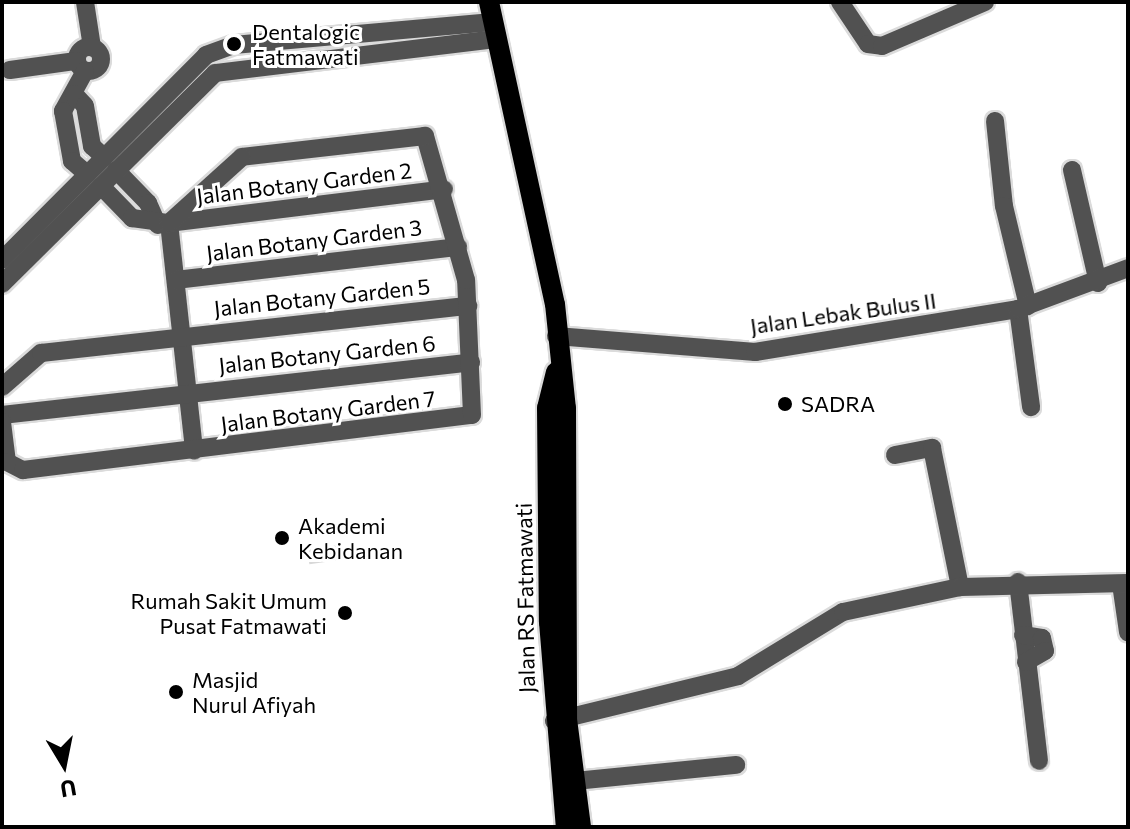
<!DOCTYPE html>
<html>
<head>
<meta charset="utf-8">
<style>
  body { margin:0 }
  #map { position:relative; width:1130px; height:829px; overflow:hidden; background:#fff; font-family:Commissioner,sans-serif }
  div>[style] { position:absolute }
  .green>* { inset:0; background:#d8d8d8; transform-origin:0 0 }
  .roads { filter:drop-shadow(2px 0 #dbdbdb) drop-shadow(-2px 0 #dbdbdb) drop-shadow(0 2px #dbdbdb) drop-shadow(0 -2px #dbdbdb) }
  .minor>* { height:18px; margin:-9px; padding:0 9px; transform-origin:9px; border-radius:9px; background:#515151 }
  .minor>.ring { margin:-9px; padding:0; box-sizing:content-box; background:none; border:18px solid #515151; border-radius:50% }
  .major>* { height:20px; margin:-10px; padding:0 10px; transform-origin:10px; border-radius:10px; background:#000 }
  .dots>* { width:22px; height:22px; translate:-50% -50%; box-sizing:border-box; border:4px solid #fff; border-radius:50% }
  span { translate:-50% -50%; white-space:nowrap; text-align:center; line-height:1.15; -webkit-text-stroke:6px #fff; paint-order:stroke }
  .poi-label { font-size:22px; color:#000 }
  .left { translate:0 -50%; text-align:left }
  .right { translate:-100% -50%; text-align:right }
  .street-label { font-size:22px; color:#000 }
  .frame { position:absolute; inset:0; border:4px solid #000; pointer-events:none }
  .north { position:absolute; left:24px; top:725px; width:80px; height:80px; -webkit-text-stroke:6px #fff; paint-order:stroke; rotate:170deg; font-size:22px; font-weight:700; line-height:32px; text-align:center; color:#000 }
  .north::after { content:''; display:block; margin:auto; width:28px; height:36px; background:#000; clip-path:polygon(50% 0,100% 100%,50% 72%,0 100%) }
</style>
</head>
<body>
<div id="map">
  <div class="green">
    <div style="left:339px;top:545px;width:15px;height:32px;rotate:82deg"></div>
  </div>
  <div class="roads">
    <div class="minor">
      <div style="left:85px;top:2px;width:46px;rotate:81.2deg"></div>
      <div style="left:840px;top:2px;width:50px;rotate:56.3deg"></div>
      <div style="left:868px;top:44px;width:14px;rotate:8deg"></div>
      <div style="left:882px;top:46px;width:112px;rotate:-23.1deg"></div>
      <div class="ring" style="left:77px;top:47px;width:6px;height:6px"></div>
      <div style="left:10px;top:70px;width:67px;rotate:-7.8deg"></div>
      <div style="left:85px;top:71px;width:46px;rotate:118.8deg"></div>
      <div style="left:63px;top:111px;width:51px;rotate:79.8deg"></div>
      <div style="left:72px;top:161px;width:20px;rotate:41deg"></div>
      <div style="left:74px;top:94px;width:16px;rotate:47deg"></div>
      <div style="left:85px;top:106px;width:41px;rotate:80.1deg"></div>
      <div style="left:92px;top:146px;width:16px;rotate:43deg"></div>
      <div style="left:995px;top:121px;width:85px;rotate:84deg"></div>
      <div style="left:1004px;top:206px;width:103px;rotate:76.5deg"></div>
      <div style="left:116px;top:170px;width:46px;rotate:45.9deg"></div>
      <div style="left:148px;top:203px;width:24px;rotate:66deg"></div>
      <div style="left:1072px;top:170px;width:116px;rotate:77deg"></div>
      <div style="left:101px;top:186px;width:45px;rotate:45.9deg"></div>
      <div style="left:132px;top:218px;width:37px;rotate:8deg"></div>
      <div style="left:169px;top:223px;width:229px;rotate:83.7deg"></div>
      <div style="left:169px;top:223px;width:277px;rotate:-7deg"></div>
      <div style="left:2px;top:260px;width:289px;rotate:-45.1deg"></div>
      <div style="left:206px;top:55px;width:30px;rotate:-20deg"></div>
      <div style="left:234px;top:45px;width:259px;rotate:-5.1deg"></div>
      <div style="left:176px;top:280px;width:284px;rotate:-6.7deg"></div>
      <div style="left:2px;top:284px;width:300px;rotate:-44.7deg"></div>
      <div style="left:215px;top:73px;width:282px;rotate:-6.9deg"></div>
      <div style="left:1018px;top:309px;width:99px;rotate:82.4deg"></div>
      <div style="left:556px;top:336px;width:200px;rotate:4.6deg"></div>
      <div style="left:755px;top:352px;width:266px;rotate:-9.3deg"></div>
      <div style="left:1018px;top:309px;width:117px;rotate:-20.4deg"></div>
      <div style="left:2px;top:387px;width:52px;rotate:-41.1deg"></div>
      <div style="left:41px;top:353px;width:430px;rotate:-6.3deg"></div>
      <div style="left:2px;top:415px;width:472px;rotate:-6.4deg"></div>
      <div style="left:2px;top:422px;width:40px;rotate:82.9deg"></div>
      <div style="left:7px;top:462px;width:18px;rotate:27deg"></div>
      <div style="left:23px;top:470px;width:452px;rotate:-7deg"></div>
      <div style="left:472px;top:415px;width:135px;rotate:-92.5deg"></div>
      <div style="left:466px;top:280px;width:150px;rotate:-105.9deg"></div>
      <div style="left:425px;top:136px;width:184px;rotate:173.5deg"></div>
      <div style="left:242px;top:157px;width:98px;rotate:137.9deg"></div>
      <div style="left:895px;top:455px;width:38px;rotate:-11deg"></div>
      <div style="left:932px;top:448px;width:142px;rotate:78.6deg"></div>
      <div style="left:1018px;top:582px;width:180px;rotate:83.3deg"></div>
      <div style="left:1121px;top:584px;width:49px;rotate:81.7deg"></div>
      <div style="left:1023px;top:635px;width:19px;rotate:9deg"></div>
      <div style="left:1042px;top:638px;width:13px;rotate:77deg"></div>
      <div style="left:1045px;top:651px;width:22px;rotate:150deg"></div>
      <div style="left:554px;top:721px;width:189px;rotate:-13.7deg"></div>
      <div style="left:738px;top:676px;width:123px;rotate:-31.4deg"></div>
      <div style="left:843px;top:612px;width:120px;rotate:-12.1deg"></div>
      <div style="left:960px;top:587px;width:168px;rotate:-1.4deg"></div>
      <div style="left:575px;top:781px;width:162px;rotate:-5.7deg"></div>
    </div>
    <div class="major">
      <div style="left:489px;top:2px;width:309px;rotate:77.7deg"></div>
      <div style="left:555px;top:304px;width:105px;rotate:84deg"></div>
      <div style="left:566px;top:408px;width:311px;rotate:89.8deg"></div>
      <div style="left:567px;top:719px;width:109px;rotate:82.6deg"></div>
      <div style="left:556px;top:372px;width:37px;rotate:104deg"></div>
      <div style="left:547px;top:408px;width:214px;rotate:89.5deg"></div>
      <div style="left:549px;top:622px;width:206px;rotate:85.3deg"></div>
    </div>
  </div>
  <div class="dots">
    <div style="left:234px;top:44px;background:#000"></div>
    <div style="left:785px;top:404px;background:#000"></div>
    <div style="left:282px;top:538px;background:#000"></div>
    <div style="left:345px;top:613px;background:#000"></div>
    <div style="left:176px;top:692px;background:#000"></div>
  </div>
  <div class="poi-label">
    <span class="left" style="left:252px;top:44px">Dentalogic<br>Fatmawati</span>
    <span class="left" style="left:801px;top:404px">SADRA</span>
    <span class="left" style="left:298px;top:538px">Akademi<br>Kebidanan</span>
    <span class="right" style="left:327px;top:613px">Rumah Sakit Umum<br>Pusat Fatmawati</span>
    <span class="left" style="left:192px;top:692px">Masjid<br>Nurul Afiyah</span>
  </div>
  <div class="street-label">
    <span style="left:304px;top:183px;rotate:-7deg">Jalan Botany Garden 2</span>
    <span style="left:314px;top:240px;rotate:-7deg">Jalan Botany Garden 3</span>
    <span style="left:322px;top:297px;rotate:-6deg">Jalan Botany Garden 5</span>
    <span style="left:843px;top:313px;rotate:-8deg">Jalan Lebak Bulus II</span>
    <span style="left:327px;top:354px;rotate:-6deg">Jalan Botany Garden 6</span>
    <span style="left:328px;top:411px;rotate:-7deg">Jalan Botany Garden 7</span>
    <span style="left:525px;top:598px;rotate:-91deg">Jalan RS Fatmawati</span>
  </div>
  <div class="frame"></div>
  <div class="north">U</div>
</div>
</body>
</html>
